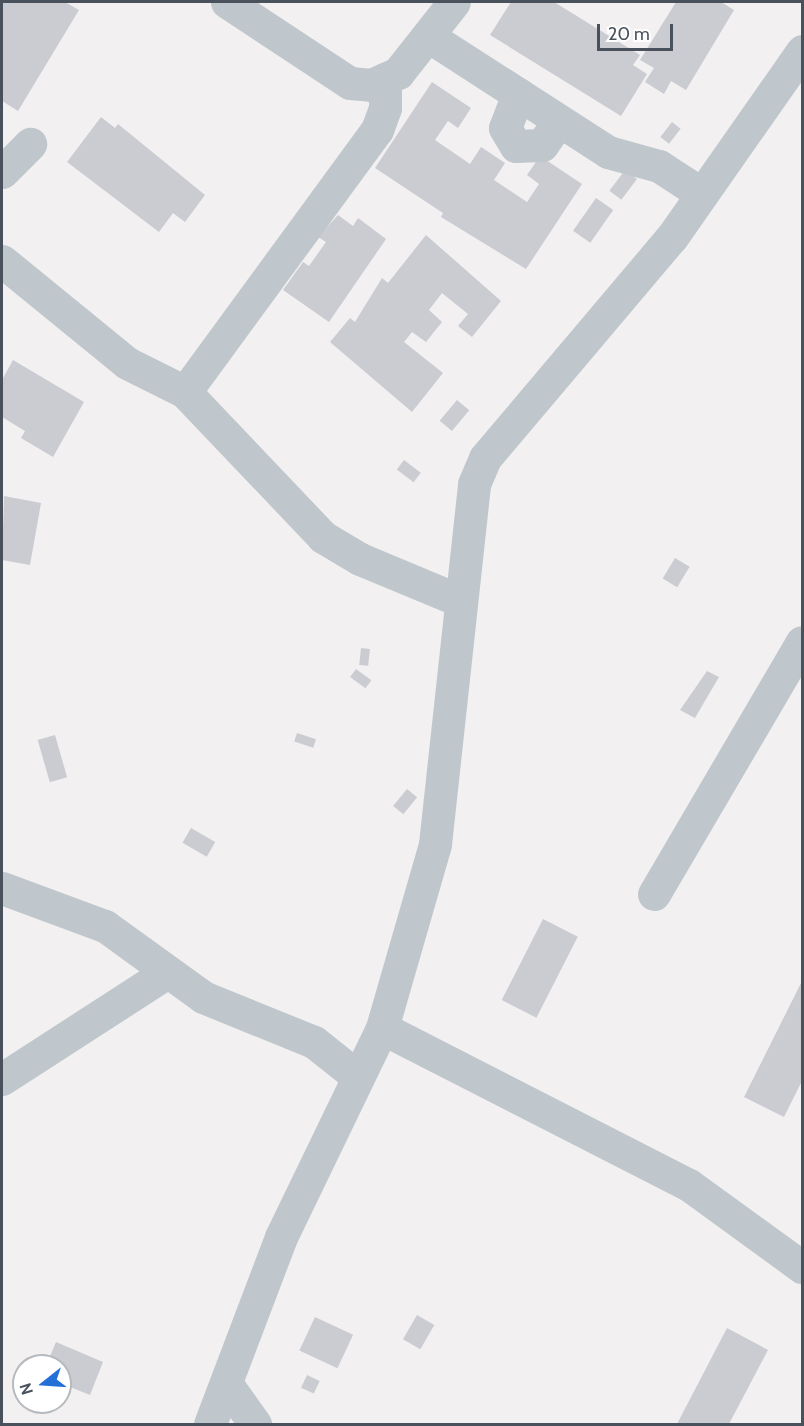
<!DOCTYPE html>
<html>
<head>
<meta charset="utf-8">
<style>
  body { margin:0 }
  #map { position:relative; width:804px; height:1426px; overflow:hidden; background:#f2f0f0; font-family:Cabin,sans-serif }
  div>[style] { position:absolute }
  .building>* { inset:0; background:#caccd2; transform-origin:0 0 }
  .minor>* { height:33px; margin:-16.5px; padding:0 16.5px; transform-origin:16.5px; border-radius:16.5px; background:#bfc7cd }
  span { translate:-50% -50%; white-space:nowrap; text-align:center; line-height:1.15; -webkit-text-stroke:4.5px #fff; paint-order:stroke }
  .frame { position:absolute; inset:0; border:3px solid #49525c; pointer-events:none }
  .north { position:absolute; left:12px; top:1354px; width:60px; height:60px; box-sizing:border-box; background:#fff; border:2px solid #b6babe; border-radius:50%; rotate:253deg; font-size:16px; font-weight:700; line-height:24px; text-align:center; color:#49525c }
  .north::after { content:''; display:block; margin:auto; width:21px; height:27px; background:#2570d6; clip-path:polygon(50% 0,100% 100%,50% 72%,0 100%) }
  .scale { position:absolute; left:597px; top:24px; width:76px; height:27px; box-sizing:border-box; border:3px solid #49525c; border-top:0; padding-left:8px; font-size:18px; line-height:21px; white-space:nowrap; color:#49525c; -webkit-text-stroke:4px #fff; paint-order:stroke }
</style>
</head>
<body>
<div id="map">
  <div class="building">
    <div style="clip-path:polygon(2px 2px,65px 2px,79px 10px,18px 111px,2px 101px)"></div>
    <div style="clip-path:polygon(511px 2px,554px 2px,640px 55px,633px 65px,647px 74px,621px 116px,490px 35px)"></div>
    <div style="clip-path:polygon(676px 2px,721px 2px,734px 10px,686px 90px,671px 81px,664px 94px,645px 82px,654px 68px,640px 60px)"></div>
    <div style="clip-path:polygon(432px 82px,471px 108px,458px 128px,448px 121px,435px 140px,470px 164px,481px 147px,505px 163px,494px 180px,527px 202px,539px 184px,527px 175px,540px 156px,582px 184px,526px 269px,441px 217px,443px 213px,375px 168px)"></div>
    <div style="clip-path:polygon(101px 117px,115px 128px,118px 124px,205px 195px,185px 222px,173px 213px,159px 232px,67px 162px)"></div>
    <div style="left:672px;top:122px;width:11px;height:19px;rotate:38deg"></div>
    <div style="left:625px;top:170px;width:15px;height:26px;rotate:37deg"></div>
    <div style="left:596px;top:198px;width:21px;height:40px;rotate:35deg"></div>
    <div style="clip-path:polygon(338px 215px,353px 226px,358px 218px,386px 239px,329px 322px,283px 290px,303px 262px,309px 266px,326px 242px,318px 237px)"></div>
    <div style="clip-path:polygon(426px 235px,501px 301px,472px 337px,458px 326px,468px 314px,442px 293px,429px 310px,442px 322px,426px 342px,412px 332px,404px 342px,443px 373px,412px 412px,330px 342px,350px 318px,355px 322px,382px 278px,388px 283px)"></div>
    <div style="clip-path:polygon(13px 360px,84px 402px,53px 457px,21px 438px,25px 431px,2px 417px,2px 380px)"></div>
    <div style="left:457px;top:400px;width:16px;height:27px;rotate:40deg"></div>
    <div style="left:404px;top:460px;width:21px;height:12px;rotate:37deg"></div>
    <div style="clip-path:polygon(4px 496px,41px 503px,30px 565px,2px 560px)"></div>
    <div style="left:675px;top:558px;width:17px;height:24px;rotate:31deg"></div>
    <div style="left:361px;top:648px;width:9px;height:17px;rotate:6deg"></div>
    <div style="left:356px;top:669px;width:19px;height:10px;rotate:36deg"></div>
    <div style="clip-path:polygon(707px 671px,719px 677px,695px 718px,680px 710px)"></div>
    <div style="left:297px;top:733px;width:20px;height:9px;rotate:18deg"></div>
    <div style="left:55px;top:735px;width:44px;height:18px;rotate:74deg"></div>
    <div style="left:407px;top:789px;width:13px;height:22px;rotate:39deg"></div>
    <div style="left:191px;top:828px;width:28px;height:17px;rotate:30deg"></div>
    <div style="left:543px;top:919px;width:39px;height:91px;rotate:27deg"></div>
    <div style="clip-path:polygon(801px 983px,802px 1081px,784px 1117px,744px 1097px)"></div>
    <div style="left:417px;top:1315px;width:20px;height:28px;rotate:30deg"></div>
    <div style="left:315px;top:1317px;width:42px;height:37px;rotate:25deg"></div>
    <div style="clip-path:polygon(727px 1328px,768px 1350px,729px 1424px,677px 1424px)"></div>
    <div style="clip-path:polygon(56px 1342px,103px 1362px,90px 1395px,60px 1383px,60px 1366px,46px 1366px)"></div>
    <div style="left:307px;top:1375px;width:14px;height:14px;rotate:25deg"></div>
  </div>
  <div class="minor">
    <div style="left:227px;top:2px;width:147px;rotate:33.4deg"></div>
    <div style="left:350px;top:83px;width:21px;rotate:5deg"></div>
    <div style="left:371px;top:85px;width:30px;rotate:-24deg"></div>
    <div style="left:398px;top:73px;width:90px;rotate:-51.7deg"></div>
    <div style="left:428px;top:36px;width:214px;rotate:32.8deg"></div>
    <div style="left:608px;top:152px;width:53px;rotate:15.4deg"></div>
    <div style="left:659px;top:166px;width:51px;rotate:33.1deg"></div>
    <div style="left:518px;top:94px;width:36px;rotate:111deg"></div>
    <div style="left:505px;top:128px;width:21px;rotate:59deg"></div>
    <div style="left:516px;top:146px;width:26px;rotate:-2deg"></div>
    <div style="left:542px;top:145px;width:29px;rotate:-55deg"></div>
    <div style="left:2px;top:172px;width:40px;rotate:-45deg"></div>
    <div style="left:2px;top:261px;width:161px;rotate:39.2deg"></div>
    <div style="left:127px;top:363px;width:65px;rotate:26.6deg"></div>
    <div style="left:185px;top:392px;width:200px;rotate:46.4deg"></div>
    <div style="left:323px;top:537px;width:43px;rotate:30.7deg"></div>
    <div style="left:360px;top:559px;width:109px;rotate:22.6deg"></div>
    <div style="left:185px;top:392px;width:325px;rotate:-53.8deg"></div>
    <div style="left:377px;top:130px;width:23px;rotate:-70deg"></div>
    <div style="left:385px;top:108px;width:29px;rotate:-90deg"></div>
    <div style="left:2px;top:888px;width:110px;rotate:20.3deg"></div>
    <div style="left:105px;top:926px;width:121px;rotate:35.9deg"></div>
    <div style="left:203px;top:997px;width:120px;rotate:22.1deg"></div>
    <div style="left:314px;top:1042px;width:56px;rotate:38.5deg"></div>
    <div style="left:654px;top:894px;width:292px;rotate:-59.6deg"></div>
    <div style="left:382px;top:1028px;width:345px;rotate:27.1deg"></div>
    <div style="left:689px;top:1185px;width:140px;rotate:36deg"></div>
    <div style="left:2px;top:1079px;width:195px;rotate:-32.9deg"></div>
    <div style="left:228px;top:1386px;width:47px;rotate:54.6deg"></div>
    <div style="left:210px;top:1424px;width:200px;rotate:-69.2deg"></div>
    <div style="left:281px;top:1237px;width:232px;rotate:-64.2deg"></div>
    <div style="left:382px;top:1028px;width:191px;rotate:-73.9deg"></div>
    <div style="left:435px;top:844px;width:362px;rotate:-83.8deg"></div>
    <div style="left:474px;top:484px;width:28px;rotate:-67deg"></div>
    <div style="left:485px;top:458px;width:289px;rotate:-49.8deg"></div>
    <div style="left:672px;top:237px;width:227px;rotate:-55deg"></div>
  </div>
  <div class="frame"></div>
  <div class="north">N</div>
  <div class="scale">20 m</div>
</div>
</body>
</html>
